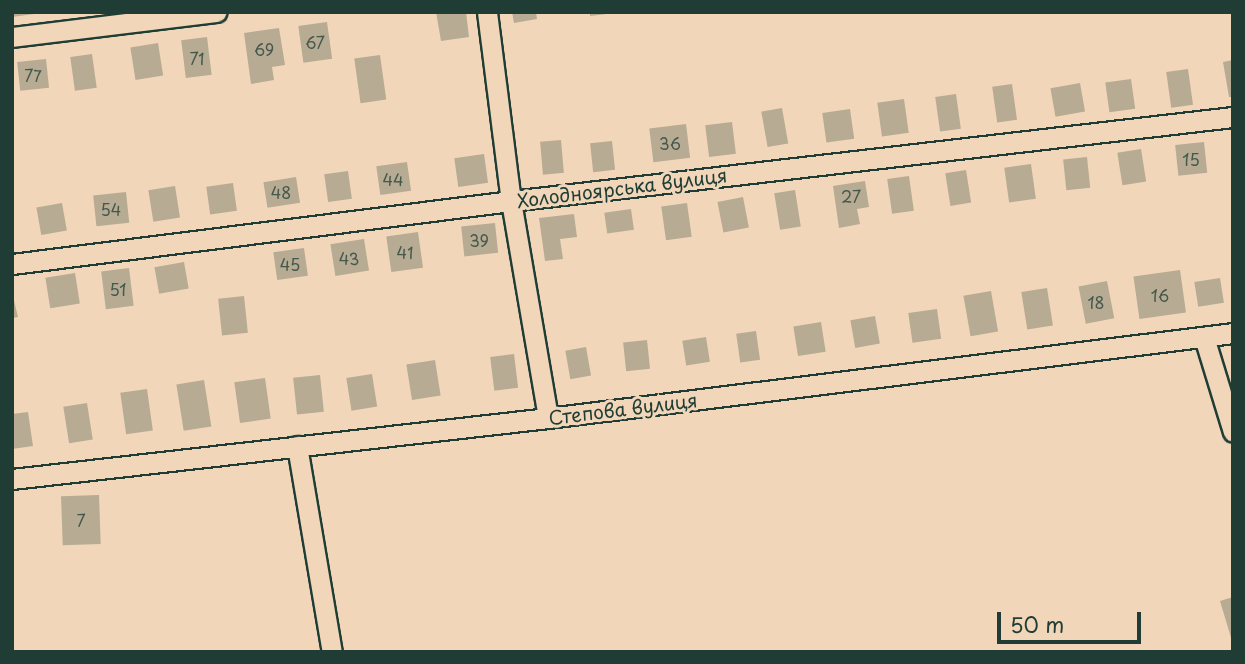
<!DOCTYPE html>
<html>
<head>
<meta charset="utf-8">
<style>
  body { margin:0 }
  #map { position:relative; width:1245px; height:664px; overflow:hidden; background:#f2d6b9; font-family:"Playpen Sans",sans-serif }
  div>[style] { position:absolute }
  .building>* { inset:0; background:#b7ab94; transform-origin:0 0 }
  .roads { filter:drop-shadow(2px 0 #1f3d34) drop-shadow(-2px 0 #1f3d34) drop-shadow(0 2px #1f3d34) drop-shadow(0 -2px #1f3d34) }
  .minor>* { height:19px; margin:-9.5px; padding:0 9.5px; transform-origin:9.5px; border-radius:9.5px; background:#f2d6b9 }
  span { translate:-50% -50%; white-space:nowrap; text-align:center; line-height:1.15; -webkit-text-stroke:6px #f2d6b9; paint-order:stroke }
  .number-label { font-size:16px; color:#45584c }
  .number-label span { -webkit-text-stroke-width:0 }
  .street-label { font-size:19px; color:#1f3d34 }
  .frame { position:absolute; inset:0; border:14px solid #1f3d34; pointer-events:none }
  .scale { position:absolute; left:997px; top:612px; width:144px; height:32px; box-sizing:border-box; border:4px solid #1f3d34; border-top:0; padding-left:9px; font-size:21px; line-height:24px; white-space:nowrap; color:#1f3d34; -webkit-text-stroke:5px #f2d6b9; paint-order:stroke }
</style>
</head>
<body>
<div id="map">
  <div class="building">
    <div style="clip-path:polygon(12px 12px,34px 12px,34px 14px,12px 17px)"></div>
    <div style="clip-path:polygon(436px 12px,466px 12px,469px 37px,441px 41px)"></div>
    <div style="clip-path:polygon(512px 12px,536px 12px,537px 19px,514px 23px)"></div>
    <div style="clip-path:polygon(590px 12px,607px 12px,607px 14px,590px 16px)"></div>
    <div style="left:327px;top:22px;width:37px;height:29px;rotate:82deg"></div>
    <div style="clip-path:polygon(279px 28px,285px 65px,272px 67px,274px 80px,251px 84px,244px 33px)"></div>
    <div style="left:207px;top:37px;width:38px;height:26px;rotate:83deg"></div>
    <div style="left:158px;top:43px;width:33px;height:28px;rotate:81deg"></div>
    <div style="left:92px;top:54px;width:34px;height:22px;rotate:82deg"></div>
    <div style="left:380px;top:55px;width:45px;height:26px;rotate:82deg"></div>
    <div style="left:46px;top:59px;width:29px;height:29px;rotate:84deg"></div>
    <div style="clip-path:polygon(1233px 60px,1233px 97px,1229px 97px,1223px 62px)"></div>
    <div style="left:1188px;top:69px;width:36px;height:22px;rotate:82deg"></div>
    <div style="left:1131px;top:79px;width:30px;height:26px;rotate:82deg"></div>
    <div style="left:1080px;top:83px;width:29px;height:30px;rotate:80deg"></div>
    <div style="left:1012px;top:84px;width:36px;height:20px;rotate:82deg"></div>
    <div style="left:956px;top:94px;width:35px;height:21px;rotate:82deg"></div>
    <div style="left:904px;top:99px;width:34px;height:27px;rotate:82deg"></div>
    <div style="left:782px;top:108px;width:36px;height:21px;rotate:80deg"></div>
    <div style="left:850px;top:109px;width:30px;height:28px;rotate:82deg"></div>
    <div style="left:732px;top:122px;width:32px;height:27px;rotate:83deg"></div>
    <div style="left:686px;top:124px;width:34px;height:37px;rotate:83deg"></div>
    <div style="left:561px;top:140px;width:33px;height:21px;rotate:85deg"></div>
    <div style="left:612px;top:141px;width:29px;height:22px;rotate:84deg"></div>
    <div style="left:1204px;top:142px;width:31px;height:29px;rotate:84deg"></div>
    <div style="left:1141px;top:149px;width:33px;height:24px;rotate:81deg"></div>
    <div style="left:484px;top:154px;width:29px;height:30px;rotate:82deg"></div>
    <div style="left:1087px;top:157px;width:31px;height:24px;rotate:84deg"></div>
    <div style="left:407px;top:162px;width:29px;height:31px;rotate:82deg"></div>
    <div style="left:1031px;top:164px;width:35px;height:27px;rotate:82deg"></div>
    <div style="left:966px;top:170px;width:33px;height:21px;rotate:81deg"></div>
    <div style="left:348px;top:171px;width:28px;height:24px;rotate:82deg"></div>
    <div style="left:909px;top:176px;width:35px;height:22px;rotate:82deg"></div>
    <div style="left:296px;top:177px;width:26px;height:33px;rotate:81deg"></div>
    <div style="clip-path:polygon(865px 181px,869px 207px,857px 209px,860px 224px,839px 228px,833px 186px)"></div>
    <div style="left:233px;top:183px;width:28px;height:27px;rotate:82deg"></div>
    <div style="left:175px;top:186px;width:32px;height:27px;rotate:81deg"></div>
    <div style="left:795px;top:190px;width:37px;height:21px;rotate:81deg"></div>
    <div style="left:126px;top:192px;width:31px;height:33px;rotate:84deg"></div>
    <div style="left:743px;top:197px;width:31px;height:26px;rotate:79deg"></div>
    <div style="left:62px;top:203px;width:28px;height:26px;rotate:80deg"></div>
    <div style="left:687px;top:203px;width:34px;height:26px;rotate:82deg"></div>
    <div style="left:631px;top:209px;width:21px;height:27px;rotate:82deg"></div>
    <div style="clip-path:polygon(574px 214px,577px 237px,560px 239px,563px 259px,545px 261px,539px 218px)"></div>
    <div style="left:495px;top:223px;width:30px;height:34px;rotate:84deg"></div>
    <div style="left:418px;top:232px;width:36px;height:32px;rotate:82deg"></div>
    <div style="left:364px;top:239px;width:32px;height:34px;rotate:81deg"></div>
    <div style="left:304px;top:248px;width:28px;height:31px;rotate:82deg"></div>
    <div style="left:184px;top:262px;width:27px;height:30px;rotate:80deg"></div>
    <div style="left:129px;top:268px;width:38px;height:28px;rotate:83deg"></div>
    <div style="left:1180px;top:270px;width:43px;height:47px;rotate:82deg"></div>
    <div style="left:75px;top:273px;width:31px;height:30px;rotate:81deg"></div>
    <div style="left:1220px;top:278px;width:25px;height:26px;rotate:81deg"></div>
    <div style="left:1107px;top:281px;width:38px;height:29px;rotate:79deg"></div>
    <div style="left:1047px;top:288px;width:38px;height:26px;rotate:81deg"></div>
    <div style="left:991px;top:291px;width:41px;height:28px;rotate:80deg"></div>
    <div style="clip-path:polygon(12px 292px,18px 317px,12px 318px)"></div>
    <div style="left:244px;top:296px;width:37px;height:26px;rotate:84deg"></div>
    <div style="left:937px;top:309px;width:30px;height:29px;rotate:82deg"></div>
    <div style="left:875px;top:316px;width:28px;height:25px;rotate:80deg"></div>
    <div style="left:821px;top:322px;width:30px;height:28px;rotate:81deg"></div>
    <div style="left:756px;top:331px;width:29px;height:20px;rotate:82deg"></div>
    <div style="left:706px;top:337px;width:25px;height:24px;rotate:81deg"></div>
    <div style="left:647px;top:340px;width:29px;height:24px;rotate:84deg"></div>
    <div style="left:586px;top:347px;width:29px;height:21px;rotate:80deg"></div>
    <div style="left:514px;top:354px;width:34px;height:24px;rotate:83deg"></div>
    <div style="left:435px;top:360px;width:36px;height:29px;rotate:81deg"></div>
    <div style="left:372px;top:374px;width:33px;height:26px;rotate:81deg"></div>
    <div style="left:320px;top:375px;width:37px;height:27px;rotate:84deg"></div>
    <div style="left:265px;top:378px;width:41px;height:31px;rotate:82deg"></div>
    <div style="left:204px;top:380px;width:47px;height:28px;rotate:81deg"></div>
    <div style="left:147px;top:389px;width:42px;height:27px;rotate:82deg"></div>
    <div style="left:87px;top:403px;width:37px;height:24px;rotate:81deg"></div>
    <div style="clip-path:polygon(28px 412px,33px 446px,12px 449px,12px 414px)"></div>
    <div style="left:99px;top:495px;width:49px;height:38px;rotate:88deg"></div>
    <div style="clip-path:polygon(1233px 597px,1233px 641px,1232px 641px,1220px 601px)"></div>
  </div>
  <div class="roads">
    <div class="minor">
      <div style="left:487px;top:12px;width:191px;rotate:82.8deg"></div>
      <div style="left:511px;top:201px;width:220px;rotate:80.3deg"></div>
      <div style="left:12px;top:37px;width:206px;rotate:-7deg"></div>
      <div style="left:12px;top:264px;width:503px;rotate:-7.2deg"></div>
      <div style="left:511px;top:201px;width:727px;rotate:-6.64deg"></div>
      <div style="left:1204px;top:337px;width:99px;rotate:73deg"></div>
      <div style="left:297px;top:446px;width:209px;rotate:80.4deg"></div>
      <div style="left:12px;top:479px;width:539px;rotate:-6.49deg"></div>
      <div style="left:548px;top:418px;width:690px;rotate:-7.07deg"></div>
    </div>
  </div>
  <div class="number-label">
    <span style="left:315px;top:42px">67</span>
    <span style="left:264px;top:49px">69</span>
    <span style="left:197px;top:58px">71</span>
    <span style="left:33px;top:75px">77</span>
    <span style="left:670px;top:143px">36</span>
    <span style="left:1191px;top:159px">15</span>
    <span style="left:393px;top:179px">44</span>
    <span style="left:281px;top:192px">48</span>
    <span style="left:851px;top:196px">27</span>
    <span style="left:111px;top:209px">54</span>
    <span style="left:479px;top:240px">39</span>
    <span style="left:405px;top:252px">41</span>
    <span style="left:349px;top:258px">43</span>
    <span style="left:290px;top:264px">45</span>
    <span style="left:118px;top:289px">51</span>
    <span style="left:1160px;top:295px">16</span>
    <span style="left:1096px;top:302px">18</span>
    <span style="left:81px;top:520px">7</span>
  </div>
  <div class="street-label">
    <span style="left:622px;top:188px;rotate:-7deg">Холодноярська вулиця</span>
    <span style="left:623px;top:409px;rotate:-7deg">Степова вулиця</span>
  </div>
  <div class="frame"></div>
  <div class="scale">50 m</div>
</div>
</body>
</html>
